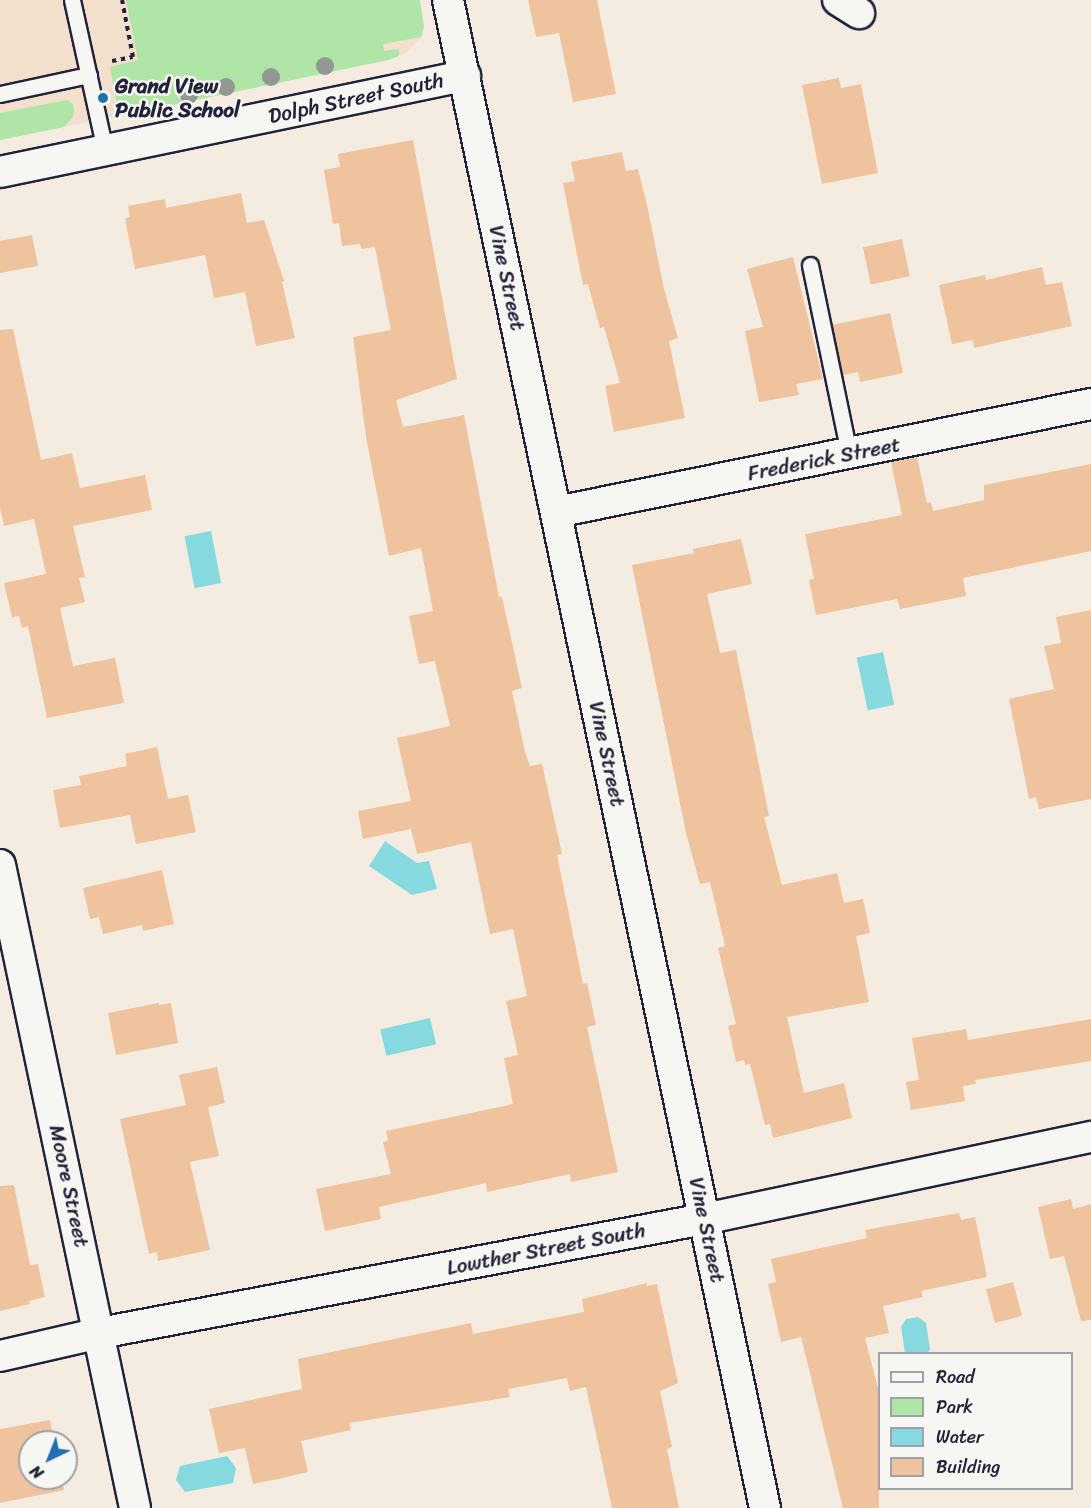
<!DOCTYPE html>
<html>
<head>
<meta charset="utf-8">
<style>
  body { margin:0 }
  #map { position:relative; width:1091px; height:1508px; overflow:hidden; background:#f4ece1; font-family:Sriracha,sans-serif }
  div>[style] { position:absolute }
  .built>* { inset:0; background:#f2e0cd }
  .green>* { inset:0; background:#afe5a7 }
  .water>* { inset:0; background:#87d9e0; transform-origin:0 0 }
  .building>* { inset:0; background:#eec39d; transform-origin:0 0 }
  .path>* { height:4px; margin-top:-2px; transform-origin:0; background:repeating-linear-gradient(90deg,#22223b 0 4.5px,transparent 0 9px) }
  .roads { filter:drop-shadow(2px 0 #22223b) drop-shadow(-2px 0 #22223b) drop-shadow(0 2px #22223b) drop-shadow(0 -2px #22223b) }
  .service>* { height:15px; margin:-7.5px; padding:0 7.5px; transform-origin:7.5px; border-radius:7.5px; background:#f6f6f2 }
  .minor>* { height:30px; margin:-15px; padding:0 15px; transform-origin:15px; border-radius:15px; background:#f6f6f2 }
  .trees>* { width:18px; height:18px; margin:-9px; border-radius:50%; background:#949895 }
  .dots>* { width:16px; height:16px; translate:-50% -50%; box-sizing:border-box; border:3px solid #f6f6f2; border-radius:50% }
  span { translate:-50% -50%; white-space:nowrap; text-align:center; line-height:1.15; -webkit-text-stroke:5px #f6f6f2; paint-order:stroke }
  .poi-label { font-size:21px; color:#22223b; font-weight:700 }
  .left { translate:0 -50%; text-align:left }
  .street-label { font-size:21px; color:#22223b }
  .legend { position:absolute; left:878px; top:1352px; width:195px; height:138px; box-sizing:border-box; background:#f6f6f2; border:2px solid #a1a1a9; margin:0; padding:8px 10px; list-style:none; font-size:18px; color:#22223b }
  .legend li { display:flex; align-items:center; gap:12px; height:30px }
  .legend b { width:30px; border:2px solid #a1a1a9 }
  .north { position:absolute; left:18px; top:1430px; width:60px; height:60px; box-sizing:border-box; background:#f6f6f2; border:2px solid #a1a1a9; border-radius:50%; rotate:223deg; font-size:16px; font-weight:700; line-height:24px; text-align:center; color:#22223b }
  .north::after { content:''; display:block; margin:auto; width:21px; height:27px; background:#1f6fb2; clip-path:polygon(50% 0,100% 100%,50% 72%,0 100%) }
</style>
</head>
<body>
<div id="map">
  <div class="built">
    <div style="clip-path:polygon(0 0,420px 0,424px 27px,420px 39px,407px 52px,388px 60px,0 140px)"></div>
  </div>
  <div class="green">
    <div style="clip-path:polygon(126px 0,420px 0,424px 27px,421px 37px,383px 44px,384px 51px,399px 49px,399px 56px,388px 60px,119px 116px,110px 67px,138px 60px)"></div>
    <div style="clip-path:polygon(67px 100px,73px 104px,74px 110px,73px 117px,64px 127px,0 140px,0 113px)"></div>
  </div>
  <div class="water">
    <div style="left:211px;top:531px;width:53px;height:27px;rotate:79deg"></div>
    <div style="left:883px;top:652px;width:54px;height:27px;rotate:78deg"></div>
    <div style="clip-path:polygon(385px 841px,417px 863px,429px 861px,437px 889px,412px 895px,369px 866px)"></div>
    <div style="left:430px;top:1018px;width:27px;height:51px;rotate:77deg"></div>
    <div style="clip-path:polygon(918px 1317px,926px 1323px,930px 1349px,928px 1353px,905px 1353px,901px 1327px,906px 1319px)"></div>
    <div style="clip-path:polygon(227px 1456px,236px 1468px,233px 1483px,185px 1492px,176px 1480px,180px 1466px)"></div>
  </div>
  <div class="building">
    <div style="clip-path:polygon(528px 0,597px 0,616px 94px,573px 102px,559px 33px,536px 37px)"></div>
    <div style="clip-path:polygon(839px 78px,841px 88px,861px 84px,878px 173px,822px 184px,802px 85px)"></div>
    <div style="clip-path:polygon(413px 140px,457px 379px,396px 400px,403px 427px,464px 415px,499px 597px,502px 597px,522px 688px,512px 691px,525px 752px,530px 766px,542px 764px,562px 854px,557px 855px,583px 984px,587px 983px,596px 1025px,587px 1027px,618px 1172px,571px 1182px,570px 1174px,487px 1192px,486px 1183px,379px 1207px,381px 1219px,325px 1231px,316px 1189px,391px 1174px,383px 1142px,388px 1141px,386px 1131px,513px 1104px,504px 1058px,518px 1055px,506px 1001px,527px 996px,513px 929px,490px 934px,471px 842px,417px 854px,411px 829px,363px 839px,358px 811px,411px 801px,397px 738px,450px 726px,435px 661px,419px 664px,409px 616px,433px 611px,421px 548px,389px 556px,366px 437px,353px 337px,391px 330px,375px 247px,361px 249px,360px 244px,342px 246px,339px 223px,333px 224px,324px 170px,340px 167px,338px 154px)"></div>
    <div style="clip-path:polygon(622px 152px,626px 171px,638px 169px,647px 205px,664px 289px,678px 338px,669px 341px,685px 418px,614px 432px,605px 386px,620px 383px,604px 327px,600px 328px,588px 284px,583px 285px,563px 183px,575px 181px,571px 162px)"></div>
    <div style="clip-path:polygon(241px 193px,247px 223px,264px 220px,284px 281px,282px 282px,295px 338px,256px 346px,245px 292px,214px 298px,205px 255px,135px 269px,125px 219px,130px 217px,128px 206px,165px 199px,166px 208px)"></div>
    <div style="clip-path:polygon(32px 235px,38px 266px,0 273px,0 241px)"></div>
    <div style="left:902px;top:239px;width:38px;height:40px;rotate:78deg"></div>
    <div style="clip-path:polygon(793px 257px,823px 379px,796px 384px,799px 395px,759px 402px,745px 331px,763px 327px,747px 269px)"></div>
    <div style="clip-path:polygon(1042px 267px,1046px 285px,1062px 282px,1072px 326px,974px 348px,973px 340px,952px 344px,939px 285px,985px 275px,986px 280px)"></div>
    <div style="clip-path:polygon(890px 313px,903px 373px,860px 382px,858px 372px,843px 375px,832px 325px)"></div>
    <div style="clip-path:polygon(13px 329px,41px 460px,72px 453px,80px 488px,145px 475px,152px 510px,73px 526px,85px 577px,79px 578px,85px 602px,60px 608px,73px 666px,115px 658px,124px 703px,47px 718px,28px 626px,22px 628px,19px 616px,12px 617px,4px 583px,46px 574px,34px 519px,4px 526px,0 507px,0 330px)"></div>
    <div style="clip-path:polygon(917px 457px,927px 503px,931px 502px,933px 511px,984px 500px,984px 485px,1091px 464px,1091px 551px,963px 578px,966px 596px,900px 609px,897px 599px,816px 615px,809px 580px,814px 579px,805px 534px,902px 515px,891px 462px)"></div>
    <div style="clip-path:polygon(741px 539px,752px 584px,707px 594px,720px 653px,736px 650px,769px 816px,764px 817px,782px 885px,837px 873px,844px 903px,863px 899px,870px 933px,856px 936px,869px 1002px,787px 1017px,804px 1093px,844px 1083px,852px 1118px,773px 1138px,770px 1124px,765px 1125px,750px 1064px,745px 1065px,744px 1060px,736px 1062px,728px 1026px,736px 1024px,718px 948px,725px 946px,710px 882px,700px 884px,686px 833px,632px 565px,694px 553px,693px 549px)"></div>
    <div style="clip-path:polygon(1091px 610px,1091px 799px,1039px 809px,1036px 797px,1029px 799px,1009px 699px,1054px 689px,1044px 646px,1061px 643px,1056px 617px)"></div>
    <div style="clip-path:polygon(157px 747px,168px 799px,188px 795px,196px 832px,136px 844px,130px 815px,60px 828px,53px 790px,81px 785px,79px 776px,127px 766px,125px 754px)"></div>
    <div style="clip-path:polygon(162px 870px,174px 924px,143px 931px,142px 925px,103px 934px,99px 917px,90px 919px,83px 888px)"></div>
    <div style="clip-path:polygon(159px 1003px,159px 1005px,171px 1003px,178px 1043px,116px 1055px,108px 1013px)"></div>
    <div style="clip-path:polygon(1091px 1019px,1091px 1061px,975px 1080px,976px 1084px,963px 1086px,965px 1101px,911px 1110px,906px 1082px,919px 1080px,912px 1038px,966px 1029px,968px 1040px)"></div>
    <div style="clip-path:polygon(217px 1067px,225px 1103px,208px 1107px,219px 1156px,190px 1162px,210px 1250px,158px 1261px,157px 1252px,149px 1254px,120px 1119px,186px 1105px,179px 1075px)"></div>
    <div style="clip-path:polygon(14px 1185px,30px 1265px,38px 1264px,45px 1297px,29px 1301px,30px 1304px,0 1311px,0 1186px)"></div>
    <div style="clip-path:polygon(1071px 1199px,1073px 1209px,1091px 1204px,1091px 1320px,1081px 1321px,1064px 1256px,1050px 1259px,1038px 1207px)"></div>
    <div style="clip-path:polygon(959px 1213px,961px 1220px,975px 1217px,987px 1277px,921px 1291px,923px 1297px,883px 1306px,889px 1333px,865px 1338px,879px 1392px,879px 1508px,843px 1508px,801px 1337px,781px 1342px,768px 1284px,776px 1282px,771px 1259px,867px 1238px,865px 1230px)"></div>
    <div style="left:1013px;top:1282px;width:35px;height:28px;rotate:75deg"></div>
    <div style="clip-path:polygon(647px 1283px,647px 1286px,657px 1284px,678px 1383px,660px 1391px,672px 1447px,667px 1449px,679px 1508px,612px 1508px,586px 1387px,570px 1391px,567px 1378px,508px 1389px,510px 1397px,349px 1423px,351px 1430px,301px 1441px,308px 1472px,278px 1479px,253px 1484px,245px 1448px,219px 1453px,209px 1409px,302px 1389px,298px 1359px,471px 1323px,473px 1334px,584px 1312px,582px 1299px)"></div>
    <div style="clip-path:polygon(50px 1420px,54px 1442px,30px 1442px,30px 1478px,62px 1478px,64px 1490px,0 1503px,0 1429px)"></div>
  </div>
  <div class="path">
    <div style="left:112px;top:61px;width:21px;rotate:-11deg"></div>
    <div style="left:133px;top:57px;width:58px;rotate:-100.9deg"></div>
  </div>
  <div class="roads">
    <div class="service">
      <div style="left:72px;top:0;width:154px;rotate:77.6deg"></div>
      <div style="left:0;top:94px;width:91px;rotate:-12.1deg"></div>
      <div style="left:810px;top:265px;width:193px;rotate:78.3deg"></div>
    </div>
    <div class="minor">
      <div style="left:448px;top:0;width:1541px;rotate:78.13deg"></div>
      <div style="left:838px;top:0;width:25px;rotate:32deg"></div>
      <div style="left:0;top:172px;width:475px;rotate:-11.7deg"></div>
      <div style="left:556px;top:512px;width:546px;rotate:-11.41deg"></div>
      <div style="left:0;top:865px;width:657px;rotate:78.14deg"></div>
      <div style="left:0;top:1356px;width:103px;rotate:-13deg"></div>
      <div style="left:100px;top:1333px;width:615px;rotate:-10.69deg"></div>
      <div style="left:704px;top:1219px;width:396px;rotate:-12deg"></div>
    </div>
  </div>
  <div class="trees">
    <div style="left:325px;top:66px"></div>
    <div style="left:271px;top:77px"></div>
    <div style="left:226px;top:87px"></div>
    <div style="left:189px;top:95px"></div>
  </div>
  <div class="dots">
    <div style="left:103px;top:98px;background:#1f6fb2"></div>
  </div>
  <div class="poi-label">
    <span class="left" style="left:115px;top:98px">Grand View<br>Public School</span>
  </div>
  <div class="street-label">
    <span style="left:356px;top:98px;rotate:-12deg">Dolph Street South</span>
    <span style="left:507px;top:278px;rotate:78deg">Vine Street</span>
    <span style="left:824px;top:459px;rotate:-11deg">Frederick Street</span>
    <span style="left:607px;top:754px;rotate:78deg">Vine Street</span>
    <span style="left:69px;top:1186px;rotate:78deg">Moore Street</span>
    <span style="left:707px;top:1230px;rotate:78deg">Vine Street</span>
    <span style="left:546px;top:1249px;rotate:-11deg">Lowther Street South</span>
  </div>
  <ul class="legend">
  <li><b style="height:8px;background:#f6f6f2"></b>Road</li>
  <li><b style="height:16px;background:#afe5a7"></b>Park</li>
  <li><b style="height:16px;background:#87d9e0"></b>Water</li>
  <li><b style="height:16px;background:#eec39d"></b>Building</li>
  </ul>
  <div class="north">N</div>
</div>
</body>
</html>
